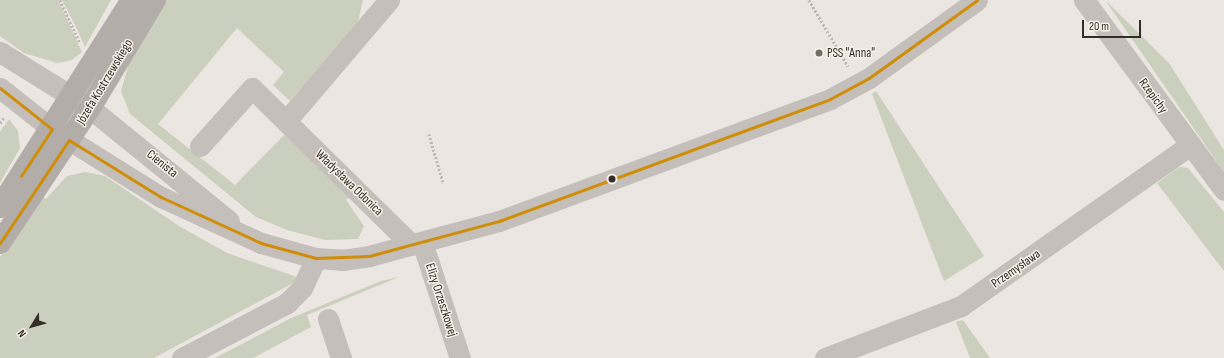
<!DOCTYPE html>
<html>
<head>
<meta charset="utf-8">
<style>
  body { margin:0 }
  #map { position:relative; width:1224px; height:358px; overflow:hidden; background:#ebe6e1; font-family:"Sofia Sans Condensed",sans-serif }
  div>[style] { position:absolute }
  .green>* { inset:0; background:#cbcfbd }
  .path>* { height:2.5px; margin-top:-1.25px; transform-origin:0; background:repeating-linear-gradient(90deg,#bcb7b3 0 2px,transparent 0 4px) }
  .minor>* { height:21px; margin:-10.5px; padding:0 10.5px; transform-origin:10.5px; border-radius:10.5px; background:#c4bfba }
  .major>* { height:22px; margin:-11px; padding:0 11px; transform-origin:11px; border-radius:11px; background:#b3ada9 }
  .bus-1>* { height:3px; margin:-1.5px; padding:0 1.5px; transform-origin:1.5px; border-radius:1.5px; background:#d08e08 }
  .dots>* { width:11px; height:11px; translate:-50% -50%; box-sizing:border-box; border:2px solid #f7f1e9; border-radius:50% }
  span { translate:-50% -50%; white-space:nowrap; text-align:center; line-height:1.15; -webkit-text-stroke:3px #f7f1e9; paint-order:stroke }
  .poi-label { font-size:13px; color:#342d29 }
  .left { translate:0 -50%; text-align:left }
  .street-label { font-size:13px; color:#342d29 }
  .north { position:absolute; left:12px; top:306px; width:40px; height:40px; -webkit-text-stroke:3px #f7f1e9; paint-order:stroke; rotate:233deg; font-size:11px; font-weight:700; line-height:16px; text-align:center; color:#342d29 }
  .north::after { content:''; display:block; margin:auto; width:14px; height:18px; background:#342d29; clip-path:polygon(50% 0,100% 100%,50% 72%,0 100%) }
  .scale { position:absolute; left:1082px; top:20px; width:59px; height:18px; box-sizing:border-box; border:2px solid #342d29; border-top:0; padding-left:5px; font-size:12px; line-height:14px; white-space:nowrap; color:#342d29; -webkit-text-stroke:3px #f7f1e9; paint-order:stroke }
</style>
</head>
<body>
<div id="map">
  <div class="green">
    <div style="clip-path:polygon(0 0,58px 0,82px 52px,72px 60px,57px 63px,24px 53px,0 36px)"></div>
    <div style="clip-path:polygon(62px 0,111px 0,85px 47px,75px 25px)"></div>
    <div style="clip-path:polygon(160px 0,363px 0,358px 22px,290px 101px,273px 85px,284px 72px,237px 28px,158px 124px,235px 185px,285px 134px,350px 197px,346px 200px,364px 226px,358px 239px,325px 240px,287px 230px,256px 217px,130px 114px,121px 91px,128px 67px,123px 63px)"></div>
    <div style="clip-path:polygon(1105px 0,1169px 63px,1224px 150px,1224px 172px)"></div>
    <div style="clip-path:polygon(876px 91px,984px 256px,944px 281px,872px 94px)"></div>
    <div style="clip-path:polygon(9px 119px,18px 131px,20px 148px,0 183px,0 132px)"></div>
    <div style="clip-path:polygon(1179px 167px,1188px 168px,1224px 212px,1224px 271px,1157px 183px)"></div>
    <div style="clip-path:polygon(85px 172px,105px 176px,179px 226px,227px 253px,297px 277px,297px 281px,154px 358px,0 358px,0 257px,42px 196px,46px 199px,67px 176px)"></div>
    <div style="clip-path:polygon(399px 277px,307px 315px,311px 327px,253px 358px,215px 358px,291px 318px,381px 281px)"></div>
    <div style="clip-path:polygon(963px 320px,990px 358px,970px 358px,956px 322px)"></div>
  </div>
  <div class="path">
    <div style="left:60px;top:0;width:47px;rotate:65.1deg"></div>
    <div style="left:809px;top:0;width:77px;rotate:59.4deg"></div>
    <div style="left:0;top:123px;width:7px;rotate:-56deg"></div>
    <div style="left:429px;top:134px;width:50px;rotate:73.7deg"></div>
  </div>
  <div class="minor">
    <div style="left:1084px;top:0;width:236px;rotate:53.6deg"></div>
    <div style="left:0;top:52px;width:106px;rotate:31.9deg"></div>
    <div style="left:90px;top:108px;width:179px;rotate:39.1deg"></div>
    <div style="left:0;top:88px;width:66px;rotate:38.3deg"></div>
    <div style="left:52px;top:129px;width:128px;rotate:32deg"></div>
    <div style="left:161px;top:197px;width:110px;rotate:24.7deg"></div>
    <div style="left:261px;top:243px;width:57px;rotate:15.3deg"></div>
    <div style="left:316px;top:258px;width:26px;rotate:4deg"></div>
    <div style="left:342px;top:260px;width:27px;rotate:-8deg"></div>
    <div style="left:369px;top:256px;width:135px;rotate:-15.1deg"></div>
    <div style="left:499px;top:221px;width:353px;rotate:-20.2deg"></div>
    <div style="left:830px;top:99px;width:44px;rotate:-28.3deg"></div>
    <div style="left:869px;top:78px;width:133px;rotate:-35.8deg"></div>
    <div style="left:286px;top:121px;width:159px;rotate:-49.6deg"></div>
    <div style="left:200px;top:146px;width:78px;rotate:-48.1deg"></div>
    <div style="left:252px;top:88px;width:224px;rotate:44.5deg"></div>
    <div style="left:422px;top:242px;width:122px;rotate:71.9deg"></div>
    <div style="left:328px;top:319px;width:41px;rotate:71.6deg"></div>
    <div style="left:182px;top:358px;width:119px;rotate:-27.6deg"></div>
    <div style="left:287px;top:303px;width:21px;rotate:-45deg"></div>
    <div style="left:302px;top:288px;width:33px;rotate:-65deg"></div>
    <div style="left:825px;top:358px;width:146px;rotate:-20.9deg"></div>
    <div style="left:961px;top:306px;width:279px;rotate:-35.1deg"></div>
  </div>
  <div class="major">
    <div style="left:0;top:207px;width:246px;rotate:-57.5deg"></div>
    <div style="left:0;top:243px;width:162px;rotate:-56.3deg"></div>
    <div style="left:90px;top:108px;width:126px;rotate:-59deg"></div>
  </div>
  <div class="bus-1">
    <div style="left:0;top:88px;width:66px;rotate:38.3deg"></div>
    <div style="left:52px;top:129px;width:56px;rotate:123.4deg"></div>
    <div style="left:0;top:243px;width:124px;rotate:-56.2deg"></div>
    <div style="left:69px;top:140px;width:108px;rotate:31.8deg"></div>
    <div style="left:161px;top:197px;width:110px;rotate:24.7deg"></div>
    <div style="left:261px;top:243px;width:57px;rotate:15.3deg"></div>
    <div style="left:316px;top:258px;width:53px;rotate:-2.2deg"></div>
    <div style="left:369px;top:256px;width:135px;rotate:-15.1deg"></div>
    <div style="left:499px;top:221px;width:353px;rotate:-20.2deg"></div>
    <div style="left:830px;top:99px;width:44px;rotate:-28.3deg"></div>
    <div style="left:869px;top:78px;width:133px;rotate:-35.8deg"></div>
  </div>
  <div class="dots">
    <div style="left:819px;top:53px;background:#746e69"></div>
    <div style="left:612px;top:179px;background:#342d29"></div>
  </div>
  <div class="poi-label">
    <span class="left" style="left:827px;top:53px">PSS "Anna"</span>
  </div>
  <div class="street-label">
    <span style="left:105px;top:82px;rotate:-59deg">Józefa Kostrzewskiego</span>
    <span style="left:1153px;top:96px;rotate:54deg">Rzepichy</span>
    <span style="left:162px;top:164px;rotate:39deg">Cienista</span>
    <span style="left:349px;top:183px;rotate:44deg">Władysława Odonica</span>
    <span style="left:1016px;top:269px;rotate:-35deg">Przemysława</span>
    <span style="left:441px;top:300px;rotate:72deg">Elizy Orzeszkowej</span>
  </div>
  <div class="north">N</div>
  <div class="scale">20 m</div>
</div>
</body>
</html>
